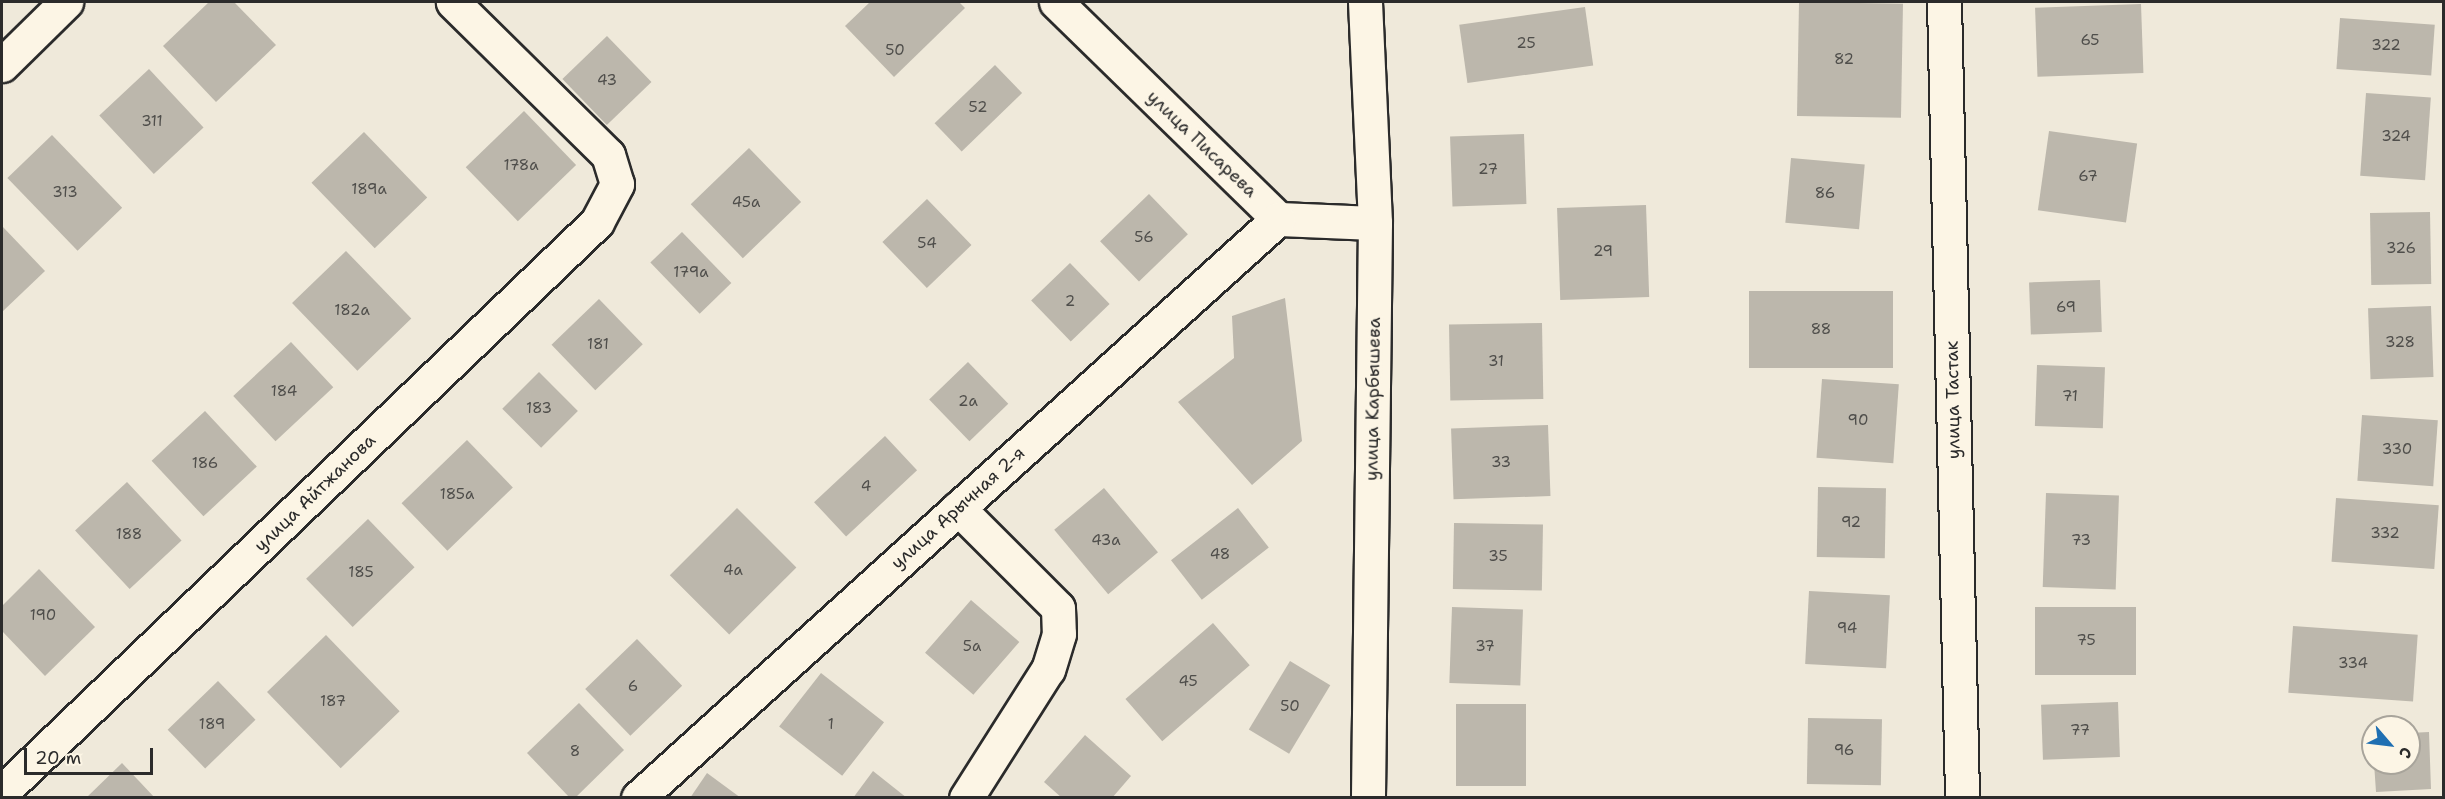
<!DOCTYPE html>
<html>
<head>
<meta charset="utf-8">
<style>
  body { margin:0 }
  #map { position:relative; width:2445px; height:799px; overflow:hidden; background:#efe9da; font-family:"Shantell Sans",sans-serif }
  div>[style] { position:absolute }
  .building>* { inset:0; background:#bcb7ac; transform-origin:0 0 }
  .roads { filter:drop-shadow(2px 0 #2b2b2b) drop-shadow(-2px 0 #2b2b2b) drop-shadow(0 2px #2b2b2b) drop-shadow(0 -2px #2b2b2b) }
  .street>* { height:33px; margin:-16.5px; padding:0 16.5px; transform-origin:16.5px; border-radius:16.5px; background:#fcf5e5 }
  span { translate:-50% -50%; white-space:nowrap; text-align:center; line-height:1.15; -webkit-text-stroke:6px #fcf5e5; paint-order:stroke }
  .number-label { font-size:15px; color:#4f4e4b }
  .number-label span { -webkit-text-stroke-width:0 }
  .street-label { font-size:18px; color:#2b2b2b }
  .frame { position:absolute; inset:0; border:3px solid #2b2b2b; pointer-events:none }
  .north { position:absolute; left:2361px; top:715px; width:60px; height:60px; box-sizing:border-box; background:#fcf5e5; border:2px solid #a8a49b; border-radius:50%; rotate:118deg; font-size:16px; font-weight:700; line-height:24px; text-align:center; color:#2b2b2b }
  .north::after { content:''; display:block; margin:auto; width:21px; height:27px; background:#1f6fb2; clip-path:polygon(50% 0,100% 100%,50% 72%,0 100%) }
  .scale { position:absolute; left:24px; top:748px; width:129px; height:27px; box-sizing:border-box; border:3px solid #2b2b2b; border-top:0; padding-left:8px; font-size:18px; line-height:21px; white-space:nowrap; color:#2b2b2b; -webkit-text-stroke:4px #fcf5e5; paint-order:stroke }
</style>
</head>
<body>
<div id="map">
  <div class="building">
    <div style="clip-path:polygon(209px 2px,234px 2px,276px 45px,216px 102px,163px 46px)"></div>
    <div style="clip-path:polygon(870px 2px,959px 2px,965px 8px,894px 77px,845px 26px)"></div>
    <div style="left:1799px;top:2px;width:104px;height:114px;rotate:1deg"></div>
    <div style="left:2141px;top:4px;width:69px;height:106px;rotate:88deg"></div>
    <div style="left:1585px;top:7px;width:59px;height:127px;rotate:82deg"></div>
    <div style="left:2340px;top:18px;width:95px;height:51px;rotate:4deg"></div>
    <div style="left:607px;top:36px;width:64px;height:62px;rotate:46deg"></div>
    <div style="left:995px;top:65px;width:39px;height:84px;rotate:46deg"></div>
    <div style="left:149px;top:69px;width:80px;height:68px;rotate:47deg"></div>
    <div style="left:2366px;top:93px;width:65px;height:83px;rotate:4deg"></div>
    <div style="left:524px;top:111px;width:75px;height:81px;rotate:46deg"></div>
    <div style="left:2049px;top:131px;width:89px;height:80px;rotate:8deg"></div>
    <div style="left:364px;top:132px;width:91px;height:73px;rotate:46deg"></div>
    <div style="left:1524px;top:134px;width:70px;height:74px;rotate:88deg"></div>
    <div style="left:52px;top:135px;width:101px;height:62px;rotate:46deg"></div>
    <div style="left:749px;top:148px;width:75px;height:81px;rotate:46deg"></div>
    <div style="left:1791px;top:158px;width:74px;height:65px;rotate:5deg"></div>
    <div style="left:1149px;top:194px;width:56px;height:68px;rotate:46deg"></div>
    <div style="left:927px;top:199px;width:64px;height:62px;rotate:46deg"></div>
    <div style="left:1646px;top:205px;width:92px;height:89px;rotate:88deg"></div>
    <div style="left:2430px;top:212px;width:72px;height:60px;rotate:89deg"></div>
    <div style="clip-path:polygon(2px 226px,45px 271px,2px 312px)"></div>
    <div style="left:682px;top:232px;width:71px;height:44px;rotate:46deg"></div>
    <div style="left:346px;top:251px;width:94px;height:75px;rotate:46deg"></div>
    <div style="left:1070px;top:263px;width:57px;height:54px;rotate:46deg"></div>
    <div style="left:2100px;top:280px;width:52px;height:71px;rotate:88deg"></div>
    <div style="left:1749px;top:291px;width:144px;height:77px"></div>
    <div style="clip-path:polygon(1285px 298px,1302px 441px,1252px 485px,1178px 402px,1234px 358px,1232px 316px)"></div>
    <div style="left:599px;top:299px;width:63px;height:66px;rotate:46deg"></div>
    <div style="left:2431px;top:306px;width:71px;height:63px;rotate:88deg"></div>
    <div style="left:1542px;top:323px;width:76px;height:93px;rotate:89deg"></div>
    <div style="left:291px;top:342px;width:62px;height:79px;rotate:47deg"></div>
    <div style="left:968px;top:362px;width:58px;height:54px;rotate:46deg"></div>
    <div style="left:2037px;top:365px;width:68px;height:61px;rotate:2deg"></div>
    <div style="left:539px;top:372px;width:55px;height:52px;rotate:45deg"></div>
    <div style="left:1822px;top:379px;width:77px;height:79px;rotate:4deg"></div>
    <div style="left:205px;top:411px;width:76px;height:73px;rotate:47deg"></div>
    <div style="left:2362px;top:415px;width:76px;height:66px;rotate:4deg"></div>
    <div style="left:1548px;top:425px;width:71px;height:97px;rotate:88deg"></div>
    <div style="left:885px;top:436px;width:47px;height:97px;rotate:47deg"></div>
    <div style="left:467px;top:440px;width:66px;height:91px;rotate:46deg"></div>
    <div style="left:127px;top:482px;width:80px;height:71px;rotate:47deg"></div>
    <div style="left:1818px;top:487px;width:68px;height:70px;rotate:1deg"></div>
    <div style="left:1104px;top:488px;width:84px;height:65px;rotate:50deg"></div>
    <div style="left:2046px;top:493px;width:73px;height:94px;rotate:2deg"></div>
    <div style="left:2336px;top:498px;width:103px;height:64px;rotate:4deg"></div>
    <div style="left:737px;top:508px;width:84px;height:95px;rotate:45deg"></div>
    <div style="left:1238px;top:508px;width:50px;height:85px;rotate:52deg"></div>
    <div style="left:368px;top:519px;width:67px;height:86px;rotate:46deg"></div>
    <div style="left:1454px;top:523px;width:89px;height:66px;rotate:1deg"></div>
    <div style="clip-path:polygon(39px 569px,95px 627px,45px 676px,2px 631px,2px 606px)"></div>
    <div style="left:1809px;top:591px;width:81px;height:73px;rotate:3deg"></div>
    <div style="left:971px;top:600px;width:64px;height:70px;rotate:41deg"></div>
    <div style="left:1452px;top:607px;width:71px;height:76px;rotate:2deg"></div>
    <div style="left:2136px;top:607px;width:68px;height:101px;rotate:90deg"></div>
    <div style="left:1213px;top:623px;width:56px;height:116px;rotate:49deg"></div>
    <div style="left:2293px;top:626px;width:125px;height:67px;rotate:4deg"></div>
    <div style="left:326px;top:635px;width:106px;height:82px;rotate:46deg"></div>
    <div style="left:637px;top:639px;width:65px;height:72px;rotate:46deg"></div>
    <div style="left:1290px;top:661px;width:47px;height:80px;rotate:31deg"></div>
    <div style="left:821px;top:673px;width:80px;height:68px;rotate:38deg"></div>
    <div style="left:218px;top:681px;width:54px;height:70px;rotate:46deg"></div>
    <div style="left:2118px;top:702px;width:55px;height:77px;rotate:88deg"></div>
    <div style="clip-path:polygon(579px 703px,624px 750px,575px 798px,570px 798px,527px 753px)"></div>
    <div style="left:1456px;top:704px;width:70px;height:82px"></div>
    <div style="left:1808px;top:718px;width:74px;height:66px;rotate:1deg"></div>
    <div style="clip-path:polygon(2429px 732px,2431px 789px,2376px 792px,2374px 763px,2409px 763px,2409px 733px)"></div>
    <div style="clip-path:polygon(1085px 735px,1131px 776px,1112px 798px,1062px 798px,1044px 782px)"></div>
    <div style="clip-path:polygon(122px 763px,155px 798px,86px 798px)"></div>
    <div style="clip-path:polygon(873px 771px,907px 798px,853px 798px)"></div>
    <div style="clip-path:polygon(707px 773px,741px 798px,690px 798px)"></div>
  </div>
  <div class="roads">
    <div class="street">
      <div style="left:1056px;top:2px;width:310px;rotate:44.3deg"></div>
      <div style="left:1278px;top:219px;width:97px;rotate:2.4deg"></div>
      <div style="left:1365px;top:2px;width:221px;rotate:87.4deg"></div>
      <div style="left:1375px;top:223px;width:575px;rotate:90.7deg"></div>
      <div style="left:1944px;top:2px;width:796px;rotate:88.7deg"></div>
      <div style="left:2px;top:65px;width:90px;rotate:-44.5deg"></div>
      <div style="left:958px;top:508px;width:141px;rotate:45deg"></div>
      <div style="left:1058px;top:608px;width:26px;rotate:88deg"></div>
      <div style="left:1059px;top:634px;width:37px;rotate:107deg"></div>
      <div style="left:1048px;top:669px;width:153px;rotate:122.4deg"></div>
      <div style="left:2px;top:792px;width:824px;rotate:-43.77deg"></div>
      <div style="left:597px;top:222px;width:43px;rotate:-62.2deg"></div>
      <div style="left:617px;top:184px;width:30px;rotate:-107deg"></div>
      <div style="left:608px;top:155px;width:218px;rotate:-135.4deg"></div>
      <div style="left:638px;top:798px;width:863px;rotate:-42.14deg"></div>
    </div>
  </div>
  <div class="number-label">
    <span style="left:2090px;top:41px">65</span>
    <span style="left:1526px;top:44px">25</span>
    <span style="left:2386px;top:46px">322</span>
    <span style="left:895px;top:51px">50</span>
    <span style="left:1844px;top:60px">82</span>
    <span style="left:607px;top:81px">43</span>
    <span style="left:978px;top:108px">52</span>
    <span style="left:152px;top:122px">311</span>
    <span style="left:2396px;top:137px">324</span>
    <span style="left:521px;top:166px">178а</span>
    <span style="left:1488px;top:170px">27</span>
    <span style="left:2088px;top:177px">67</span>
    <span style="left:369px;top:190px">189а</span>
    <span style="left:65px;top:193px">313</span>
    <span style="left:1825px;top:194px">86</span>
    <span style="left:746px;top:203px">45а</span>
    <span style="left:1144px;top:238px">56</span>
    <span style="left:927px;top:244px">54</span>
    <span style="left:2401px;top:249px">326</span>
    <span style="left:1603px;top:252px">29</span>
    <span style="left:691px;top:273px">179а</span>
    <span style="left:1070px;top:302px">2</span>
    <span style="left:2066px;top:308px">69</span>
    <span style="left:352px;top:311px">182а</span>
    <span style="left:1821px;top:330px">88</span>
    <span style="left:2400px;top:343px">328</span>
    <span style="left:598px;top:345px">181</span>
    <span style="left:1496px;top:362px">31</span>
    <span style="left:284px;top:392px">184</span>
    <span style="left:2070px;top:397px">71</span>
    <span style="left:968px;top:402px">2а</span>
    <span style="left:539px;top:409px">183</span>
    <span style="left:1858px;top:421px">90</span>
    <span style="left:2397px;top:450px">330</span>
    <span style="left:1501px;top:463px">33</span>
    <span style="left:205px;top:464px">186</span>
    <span style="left:866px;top:487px">4</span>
    <span style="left:457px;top:495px">185а</span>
    <span style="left:1851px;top:523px">92</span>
    <span style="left:2385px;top:534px">332</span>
    <span style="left:129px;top:535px">188</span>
    <span style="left:1106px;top:541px">43а</span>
    <span style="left:2081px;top:541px">73</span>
    <span style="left:1220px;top:555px">48</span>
    <span style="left:1498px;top:557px">35</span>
    <span style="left:733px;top:571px">4а</span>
    <span style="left:361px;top:573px">185</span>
    <span style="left:43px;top:616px">190</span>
    <span style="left:1847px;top:629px">94</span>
    <span style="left:2086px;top:641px">75</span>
    <span style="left:972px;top:647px">5а</span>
    <span style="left:1485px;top:647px">37</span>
    <span style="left:2353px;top:664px">334</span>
    <span style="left:1188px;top:682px">45</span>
    <span style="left:633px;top:687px">6</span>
    <span style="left:333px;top:702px">187</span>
    <span style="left:1290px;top:707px">50</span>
    <span style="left:212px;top:725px">189</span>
    <span style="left:831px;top:725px">1</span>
    <span style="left:2080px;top:731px">77</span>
    <span style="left:1844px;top:751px">96</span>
    <span style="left:575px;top:752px">8</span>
  </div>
  <div class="street-label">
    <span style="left:1202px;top:144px;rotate:44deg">улица Писарева</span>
    <span style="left:1373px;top:399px;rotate:-89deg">улица Карбышева</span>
    <span style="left:1953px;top:400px;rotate:-91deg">улица Тастак</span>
    <span style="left:315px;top:493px;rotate:-44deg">улица Айтжанова</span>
    <span style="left:958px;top:508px;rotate:-42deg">улица Арычная 2-я</span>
  </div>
  <div class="frame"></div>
  <div class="north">С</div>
  <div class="scale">20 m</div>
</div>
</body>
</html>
